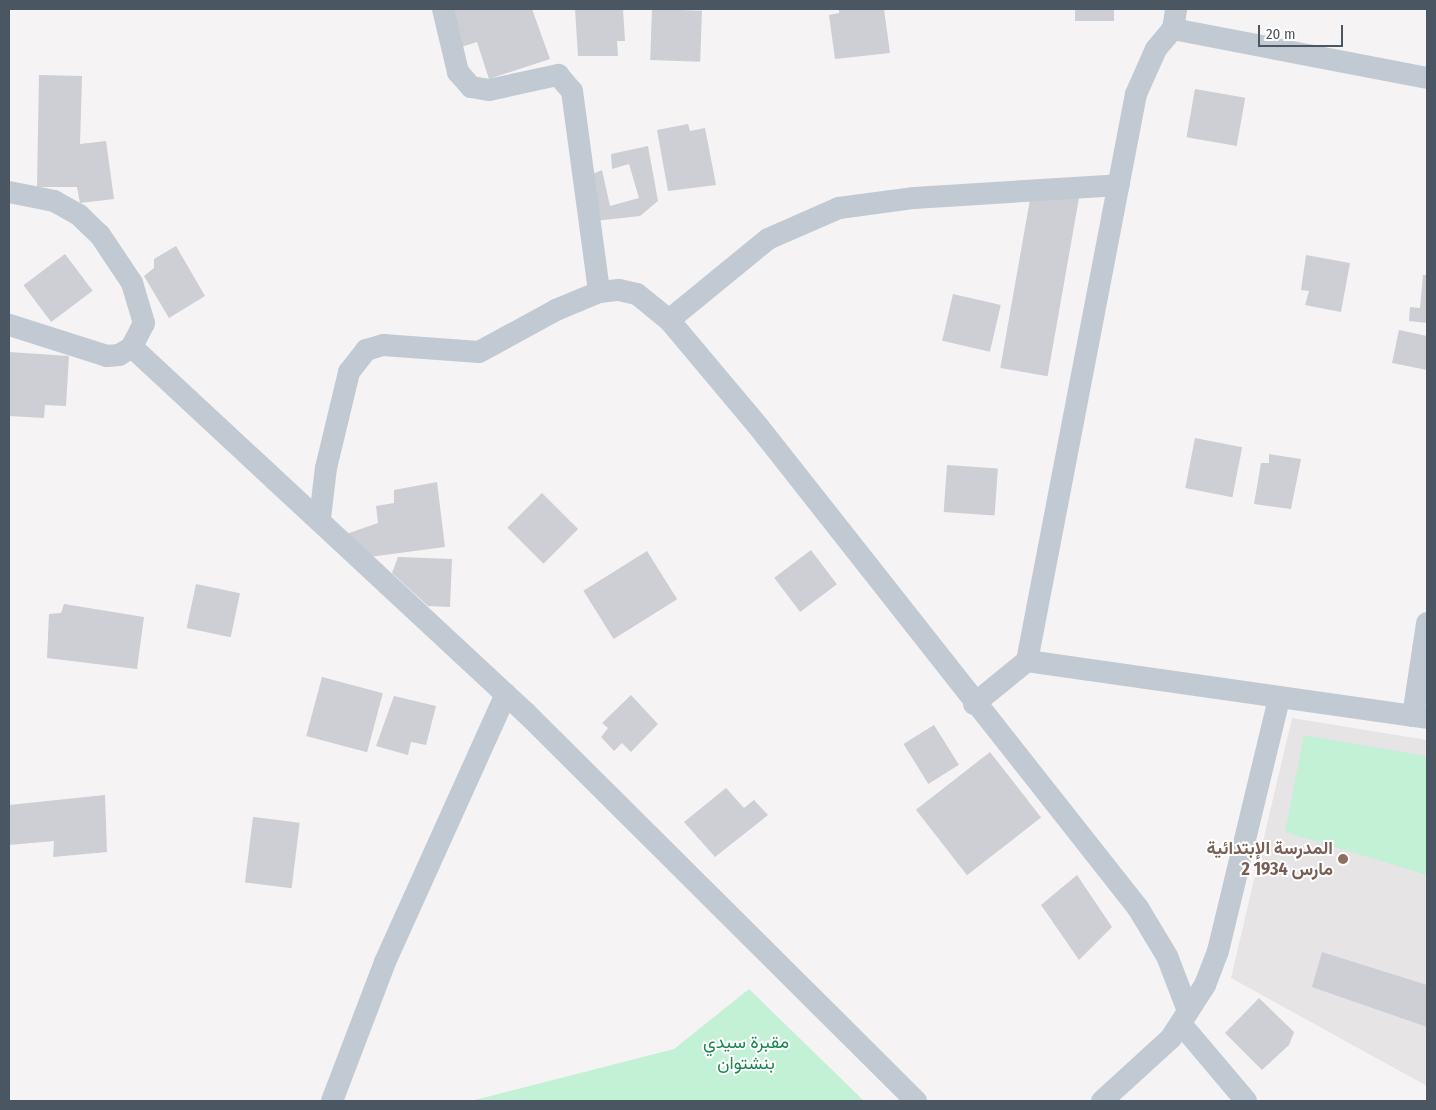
<!DOCTYPE html>
<html>
<head>
<meta charset="utf-8">
<style>
  body { margin:0 }
  #map { position:relative; width:1436px; height:1110px; overflow:hidden; background:#f5f3f3; font-family:"Fira Sans Condensed",Vazirmatn,sans-serif }
  div>[style] { position:absolute }
  .education>* { inset:0; background:#e6e4e5 }
  .green>* { inset:0; background:#c3f1d5 }
  .building>* { inset:0; background:#cdcfd5; transform-origin:0 0 }
  .street>* { height:22px; margin:-11px; padding:0 11px; transform-origin:11px; border-radius:11px; background:#c1cad2 }
  .dots>* { width:14px; height:14px; translate:-50% -50%; box-sizing:border-box; border:2px solid #fff; border-radius:50% }
  span { translate:-50% -50%; white-space:nowrap; text-align:center; line-height:1.15; -webkit-text-stroke:4px #fff; paint-order:stroke }
  .education-label { font-size:18px; color:#785e54; font-weight:700 }
  .right { translate:-100% -50%; text-align:right }
  .park-label { font-size:18px; color:#17864f }
  .frame { position:absolute; inset:0; border:10px solid #4a5661; pointer-events:none }
  .scale { position:absolute; left:1258px; top:25px; width:85px; height:22px; box-sizing:border-box; border:2px solid #4a5661; border-top:0; padding-left:6px; font-size:15px; line-height:18px; white-space:nowrap; color:#4a5661; -webkit-text-stroke:4px #fff; paint-order:stroke }
</style>
</head>
<body>
<div id="map">
  <div class="education">
    <div style="clip-path:polygon(1292px 718px,1427px 740px,1427px 1086px,1231px 978px)"></div>
  </div>
  <div class="green">
    <div style="clip-path:polygon(1304px 735px,1427px 756px,1427px 875px,1285px 832px)"></div>
    <div style="clip-path:polygon(749px 989px,864px 1101px,471px 1101px,674px 1049px)"></div>
  </div>
  <div class="building">
    <div style="clip-path:polygon(450px 9px,532px 9px,550px 59px,489px 79px,477px 42px,461px 47px)"></div>
    <div style="clip-path:polygon(575px 9px,623px 9px,625px 41px,617px 41px,618px 56px,578px 56px)"></div>
    <div style="left:652px;top:9px;width:50px;height:51px;rotate:2deg"></div>
    <div style="clip-path:polygon(839px 9px,884px 9px,890px 53px,835px 59px,829px 15px,839px 13px)"></div>
    <div style="left:1075px;top:9px;width:39px;height:12px"></div>
    <div style="clip-path:polygon(39px 75px,82px 76px,80px 144px,106px 141px,114px 199px,80px 203px,77px 187px,37px 187px)"></div>
    <div style="left:1195px;top:89px;width:51px;height:49px;rotate:10deg"></div>
    <div style="clip-path:polygon(688px 124px,690px 131px,705px 128px,716px 185px,668px 191px,657px 130px)"></div>
    <div style="clip-path:polygon(648px 146px,658px 201px,640px 216px,594px 221px,588px 176px,602px 170px,610px 206px,639px 198px,629px 164px,612px 169px,611px 154px)"></div>
    <div style="left:1079px;top:198px;width:181px;height:48px;rotate:100deg"></div>
    <div style="clip-path:polygon(176px 246px,205px 296px,169px 318px,144px 276px,154px 268px,154px 259px)"></div>
    <div style="left:65px;top:254px;width:46px;height:52px;rotate:53deg"></div>
    <div style="clip-path:polygon(1306px 255px,1350px 263px,1341px 312px,1305px 305px,1309px 291px,1301px 290px)"></div>
    <div style="clip-path:polygon(1423px 275px,1427px 275px,1427px 323px,1409px 321px,1410px 307px,1420px 308px)"></div>
    <div style="left:953px;top:294px;width:49px;height:48px;rotate:13deg"></div>
    <div style="clip-path:polygon(1399px 330px,1427px 336px,1427px 370px,1392px 363px)"></div>
    <div style="clip-path:polygon(9px 352px,69px 356px,66px 406px,45px 405px,44px 418px,9px 416px)"></div>
    <div style="left:1195px;top:438px;width:48px;height:51px;rotate:11deg"></div>
    <div style="clip-path:polygon(1269px 454px,1301px 459px,1291px 509px,1254px 504px,1261px 463px,1269px 463px)"></div>
    <div style="left:947px;top:465px;width:51px;height:47px;rotate:4deg"></div>
    <div style="clip-path:polygon(437px 482px,445px 547px,369px 557px,346px 534px,378px 523px,376px 506px,394px 503px,394px 490px)"></div>
    <div style="left:542px;top:493px;width:51px;height:49px;rotate:45deg"></div>
    <div style="left:811px;top:550px;width:43px;height:46px;rotate:53deg"></div>
    <div style="left:647px;top:551px;width:57px;height:75px;rotate:58deg"></div>
    <div style="clip-path:polygon(398px 557px,452px 559px,450px 607px,428px 606px,392px 573px)"></div>
    <div style="left:196px;top:584px;width:45px;height:45px;rotate:12deg"></div>
    <div style="clip-path:polygon(64px 604px,144px 617px,137px 669px,47px 658px,49px 614px,61px 613px)"></div>
    <div style="left:322px;top:677px;width:63px;height:61px;rotate:15deg"></div>
    <div style="clip-path:polygon(631px 695px,658px 724px,631px 752px,622px 743px,614px 751px,601px 737px,608px 728px,602px 723px)"></div>
    <div style="clip-path:polygon(394px 696px,436px 706px,426px 745px,411px 742px,408px 755px,376px 746px)"></div>
    <div style="left:934px;top:725px;width:47px;height:36px;rotate:58deg"></div>
    <div style="left:990px;top:752px;width:83px;height:94px;rotate:52deg"></div>
    <div style="clip-path:polygon(726px 788px,744px 808px,754px 800px,768px 815px,715px 857px,684px 822px)"></div>
    <div style="clip-path:polygon(105px 795px,107px 852px,53px 857px,54px 841px,9px 845px,9px 805px)"></div>
    <div style="left:253px;top:817px;width:47px;height:66px;rotate:7deg"></div>
    <div style="clip-path:polygon(1077px 875px,1112px 927px,1079px 960px,1041px 905px)"></div>
    <div style="clip-path:polygon(1322px 952px,1427px 985px,1427px 1027px,1312px 987px)"></div>
    <div style="clip-path:polygon(1259px 998px,1294px 1032px,1289px 1045px,1262px 1070px,1225px 1033px)"></div>
  </div>
  <div class="street">
    <div style="left:443px;top:9px;width:65px;rotate:76.6deg"></div>
    <div style="left:458px;top:72px;width:20px;rotate:49deg"></div>
    <div style="left:471px;top:87px;width:18px;rotate:9deg"></div>
    <div style="left:489px;top:90px;width:71px;rotate:-12.3deg"></div>
    <div style="left:558px;top:75px;width:21px;rotate:49deg"></div>
    <div style="left:572px;top:91px;width:203px;rotate:82.3deg"></div>
    <div style="left:1173px;top:29px;width:20px;rotate:-81deg"></div>
    <div style="left:9px;top:192px;width:46px;rotate:11.3deg"></div>
    <div style="left:54px;top:201px;width:29px;rotate:29deg"></div>
    <div style="left:79px;top:215px;width:29px;rotate:44deg"></div>
    <div style="left:100px;top:235px;width:58px;rotate:56.3deg"></div>
    <div style="left:132px;top:283px;width:42px;rotate:73.3deg"></div>
    <div style="left:144px;top:323px;width:27px;rotate:117deg"></div>
    <div style="left:132px;top:347px;width:15px;rotate:148deg"></div>
    <div style="left:119px;top:355px;width:12px;rotate:175deg"></div>
    <div style="left:107px;top:356px;width:103px;rotate:-162.4deg"></div>
    <div style="left:669px;top:320px;width:128px;rotate:-39.3deg"></div>
    <div style="left:768px;top:239px;width:77px;rotate:-23.6deg"></div>
    <div style="left:839px;top:208px;width:76px;rotate:-7.6deg"></div>
    <div style="left:914px;top:198px;width:205px;rotate:-3.6deg"></div>
    <div style="left:132px;top:347px;width:539px;rotate:42.9deg"></div>
    <div style="left:527px;top:714px;width:549px;rotate:44.85deg"></div>
    <div style="left:320px;top:518px;width:50px;rotate:-83.2deg"></div>
    <div style="left:326px;top:468px;width:99px;rotate:-76.5deg"></div>
    <div style="left:349px;top:372px;width:28px;rotate:-52deg"></div>
    <div style="left:366px;top:350px;width:18px;rotate:-16deg"></div>
    <div style="left:383px;top:345px;width:96px;rotate:4.2deg"></div>
    <div style="left:479px;top:352px;width:88px;rotate:-28.6deg"></div>
    <div style="left:556px;top:310px;width:47px;rotate:-22.7deg"></div>
    <div style="left:599px;top:292px;width:20px;rotate:-6deg"></div>
    <div style="left:619px;top:290px;width:18px;rotate:13deg"></div>
    <div style="left:637px;top:294px;width:41px;rotate:39.1deg"></div>
    <div style="left:669px;top:320px;width:138px;rotate:50deg"></div>
    <div style="left:758px;top:426px;width:614px;rotate:51.75deg"></div>
    <div style="left:1138px;top:908px;width:56px;rotate:58.9deg"></div>
    <div style="left:1167px;top:956px;width:59px;rotate:69.1deg"></div>
    <div style="left:1027px;top:661px;width:577px;rotate:-79.12deg"></div>
    <div style="left:1136px;top:94px;width:49px;rotate:-66deg"></div>
    <div style="left:1156px;top:49px;width:26px;rotate:-50deg"></div>
    <div style="left:1173px;top:29px;width:259px;rotate:10.9deg"></div>
    <div style="left:974px;top:704px;width:68px;rotate:-39.1deg"></div>
    <div style="left:1027px;top:661px;width:404px;rotate:8.1deg"></div>
    <div style="left:1413px;top:716px;width:94px;rotate:-81.4deg"></div>
    <div style="left:1181px;top:1024px;width:101px;rotate:49.8deg"></div>
    <div style="left:332px;top:1101px;width:149px;rotate:-69.1deg"></div>
    <div style="left:385px;top:962px;width:294px;rotate:-65.7deg"></div>
    <div style="left:1102px;top:1101px;width:93px;rotate:-42.4deg"></div>
    <div style="left:1171px;top:1038px;width:63px;rotate:-57.3deg"></div>
    <div style="left:1205px;top:985px;width:36px;rotate:-69deg"></div>
    <div style="left:1218px;top:951px;width:260px;rotate:-76.4deg"></div>
  </div>
  <div class="dots">
    <div style="left:1343px;top:859px;background:#8d6e63"></div>
  </div>
  <div class="education-label">
    <span class="right" style="left:1333px;top:859px">المدرسة الإبتدائية<br>2 مارس 1934</span>
  </div>
  <div class="park-label">
    <span style="left:746px;top:1053px">مقبرة سيدي<br>بنشتوان</span>
  </div>
  <div class="frame"></div>
  <div class="scale">20 m</div>
</div>
</body>
</html>
